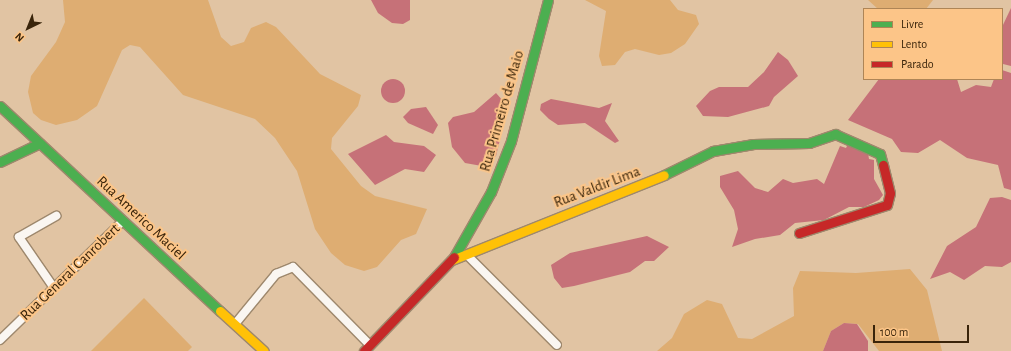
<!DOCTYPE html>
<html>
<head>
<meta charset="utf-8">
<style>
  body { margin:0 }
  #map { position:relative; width:1011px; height:351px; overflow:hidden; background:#e1c4a3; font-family:"Alegreya Sans",sans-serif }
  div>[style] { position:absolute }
  .green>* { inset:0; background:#dead72 }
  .water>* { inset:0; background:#c67178 }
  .round { border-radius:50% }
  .roads { filter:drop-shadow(1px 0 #9e886d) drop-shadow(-1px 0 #9e886d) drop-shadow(0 1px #9e886d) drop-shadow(0 -1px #9e886d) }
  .street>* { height:8px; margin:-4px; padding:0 4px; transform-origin:4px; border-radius:4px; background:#faf6f1 }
  .fast>* { height:9px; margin:-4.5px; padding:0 4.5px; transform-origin:4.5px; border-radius:4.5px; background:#4caf50 }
  .slow>* { height:9px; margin:-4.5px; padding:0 4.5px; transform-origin:4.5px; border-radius:4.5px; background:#ffc107 }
  .jam>* { height:9px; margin:-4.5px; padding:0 4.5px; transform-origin:4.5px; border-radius:4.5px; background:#c62828 }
  span { translate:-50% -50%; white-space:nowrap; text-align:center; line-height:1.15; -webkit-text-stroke:4px #fcc588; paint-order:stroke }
  .street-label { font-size:15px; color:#39240a }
  .legend { position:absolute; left:863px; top:8px; width:140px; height:72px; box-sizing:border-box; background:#fcc588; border:1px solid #ae8556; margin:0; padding:5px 7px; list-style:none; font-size:12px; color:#39240a }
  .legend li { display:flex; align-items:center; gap:8px; height:20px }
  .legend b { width:20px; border:1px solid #ae8556 }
  .north { position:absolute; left:8px; top:8px; width:40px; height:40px; -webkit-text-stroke:3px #fcc588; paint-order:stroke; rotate:223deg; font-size:11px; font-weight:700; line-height:16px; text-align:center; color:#39240a }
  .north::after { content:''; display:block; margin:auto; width:14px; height:18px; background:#39240a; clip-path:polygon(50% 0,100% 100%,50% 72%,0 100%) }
  .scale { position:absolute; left:873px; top:325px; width:96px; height:18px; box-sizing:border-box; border:2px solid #39240a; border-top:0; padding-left:5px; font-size:12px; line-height:14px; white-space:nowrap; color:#39240a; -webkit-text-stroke:3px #fcc588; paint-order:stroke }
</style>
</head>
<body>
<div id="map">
  <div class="green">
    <div style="clip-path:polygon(63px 0,208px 0,221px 37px,231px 46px,244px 42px,251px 28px,266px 22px,276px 27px,320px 74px,361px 95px,358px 106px,332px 138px,331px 149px,361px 186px,375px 196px,427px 209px,416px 234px,401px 240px,377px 267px,364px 271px,345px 265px,331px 253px,315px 229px,297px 171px,275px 138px,255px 119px,183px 95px,140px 47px,130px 45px,122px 50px,97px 106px,77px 120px,56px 125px,41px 120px,33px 113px,28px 92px,31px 76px,56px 42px,65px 22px)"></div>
    <div style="clip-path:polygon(585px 0,670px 0,678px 10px,696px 15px,699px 24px,685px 44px,671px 53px,659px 55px,635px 49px,625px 52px,615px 65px,602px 66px,599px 56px,606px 11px)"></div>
    <div style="clip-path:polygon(868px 0,933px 0,926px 9px,878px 9px)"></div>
    <div style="clip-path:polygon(910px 269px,927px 290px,942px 351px,879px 351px,858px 324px,844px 323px,831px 331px,823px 351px,657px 351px,672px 338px,684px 314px,707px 300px,722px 304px,738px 338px,752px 339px,794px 316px,793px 288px,800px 271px,856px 273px)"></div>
    <div style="clip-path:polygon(144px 298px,192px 347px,188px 351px,91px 351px)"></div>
  </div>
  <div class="water">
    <div style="clip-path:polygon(371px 0,410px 0,410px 20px,403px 24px,392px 23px,378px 13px)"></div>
    <div style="clip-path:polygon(1011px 8px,1011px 66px,1003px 64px,1002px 27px)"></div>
    <div style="clip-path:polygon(778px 52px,788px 60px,798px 76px,774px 97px,769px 106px,728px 117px,703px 116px,696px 106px,710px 91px,719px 87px,748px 87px,764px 72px)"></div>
    <div style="clip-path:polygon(1002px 70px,1011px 73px,1011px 190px,1004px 188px,998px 165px,967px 158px,940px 140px,918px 153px,901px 152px,892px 139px,848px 120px,879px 79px,957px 79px,961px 92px,976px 85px,991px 87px,994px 79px,1002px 79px)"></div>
    <div class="round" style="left:381px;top:79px;width:24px;height:24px"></div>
    <div style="clip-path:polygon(496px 93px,504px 102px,506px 115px,496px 156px,482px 166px,465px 163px,452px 147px,448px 123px,453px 117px,474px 112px)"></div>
    <div style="clip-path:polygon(551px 99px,599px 108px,612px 103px,605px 121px,619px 141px,615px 143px,585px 123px,558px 125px,549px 119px,540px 110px,541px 104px)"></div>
    <div style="clip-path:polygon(426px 107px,438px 125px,433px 134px,408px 123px,403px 117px,411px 109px)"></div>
    <div style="clip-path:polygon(386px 135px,394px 142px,424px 146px,436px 155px,424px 172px,405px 169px,375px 185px,348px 154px)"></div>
    <div style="clip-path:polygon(848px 144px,868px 153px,869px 159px,874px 160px,874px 179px,883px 195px,879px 200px,864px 207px,849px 207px,824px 220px,795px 223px,780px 235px,755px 239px,732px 247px,738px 229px,734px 210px,720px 187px,720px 176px,738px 171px,755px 188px,768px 192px,783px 179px,793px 183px,817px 179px,824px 184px,840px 146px,846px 148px)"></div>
    <div style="clip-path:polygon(1002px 197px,1011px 200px,1011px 262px,1002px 267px,985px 266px,964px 280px,950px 272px,930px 279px,947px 246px,976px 227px,990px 198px)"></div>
    <div style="clip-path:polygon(647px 236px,669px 247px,654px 261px,645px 261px,630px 272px,574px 286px,562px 288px,554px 278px,551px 265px,570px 253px)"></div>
    <div style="clip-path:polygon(844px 323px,857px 324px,868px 341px,868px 351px,823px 351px,831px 331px)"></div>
  </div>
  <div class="roads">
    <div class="street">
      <div style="left:467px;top:255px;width:127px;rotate:45deg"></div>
      <div style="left:54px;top:288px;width:62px;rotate:-124.5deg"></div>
      <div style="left:19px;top:237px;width:43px;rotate:-29.6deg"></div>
      <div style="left:235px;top:324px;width:65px;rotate:-50.6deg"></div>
      <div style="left:276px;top:274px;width:18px;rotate:-22deg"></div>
      <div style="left:293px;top:267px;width:110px;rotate:45.4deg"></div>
      <div style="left:0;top:340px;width:171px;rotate:-44.1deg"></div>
    </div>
    <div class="fast">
      <div style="left:0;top:106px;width:301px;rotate:43deg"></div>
      <div style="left:0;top:162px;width:44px;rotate:-25.4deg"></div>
      <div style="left:664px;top:175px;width:55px;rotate:-26.1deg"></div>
      <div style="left:713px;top:151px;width:41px;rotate:-9.9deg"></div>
      <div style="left:753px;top:144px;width:56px;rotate:-1deg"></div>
      <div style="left:809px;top:143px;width:28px;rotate:-19deg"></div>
      <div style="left:835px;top:134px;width:49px;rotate:24deg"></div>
      <div style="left:880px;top:154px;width:11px;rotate:75deg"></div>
      <div style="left:454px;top:257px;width:75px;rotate:-60.4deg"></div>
      <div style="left:491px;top:192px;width:55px;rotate:-68.6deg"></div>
      <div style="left:511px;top:141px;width:146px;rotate:-75.3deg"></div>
    </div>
    <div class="slow">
      <div style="left:452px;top:260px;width:228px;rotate:-21.8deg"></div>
      <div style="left:220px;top:311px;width:59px;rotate:42.3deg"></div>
    </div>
    <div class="jam">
      <div style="left:799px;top:233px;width:92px;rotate:-17.7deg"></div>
      <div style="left:887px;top:205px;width:12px;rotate:-76deg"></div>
      <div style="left:890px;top:193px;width:29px;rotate:-104deg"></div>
      <div style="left:364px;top:351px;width:130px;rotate:-46.2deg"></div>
    </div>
  </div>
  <div class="street-label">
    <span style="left:502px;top:111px;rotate:-74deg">Rua Primeiro de Maio</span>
    <span style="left:597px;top:187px;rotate:-21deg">Rua Valdir Lima</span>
    <span style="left:141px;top:218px;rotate:43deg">Rua Americo Maciel</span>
    <span style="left:70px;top:272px;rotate:-44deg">Rua General Canrobert</span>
  </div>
  <ul class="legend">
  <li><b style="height:5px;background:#4caf50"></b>Livre</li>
  <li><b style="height:5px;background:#ffc107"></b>Lento</li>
  <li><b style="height:5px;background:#c62828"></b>Parado</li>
  </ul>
  <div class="north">N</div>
  <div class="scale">100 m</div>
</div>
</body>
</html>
